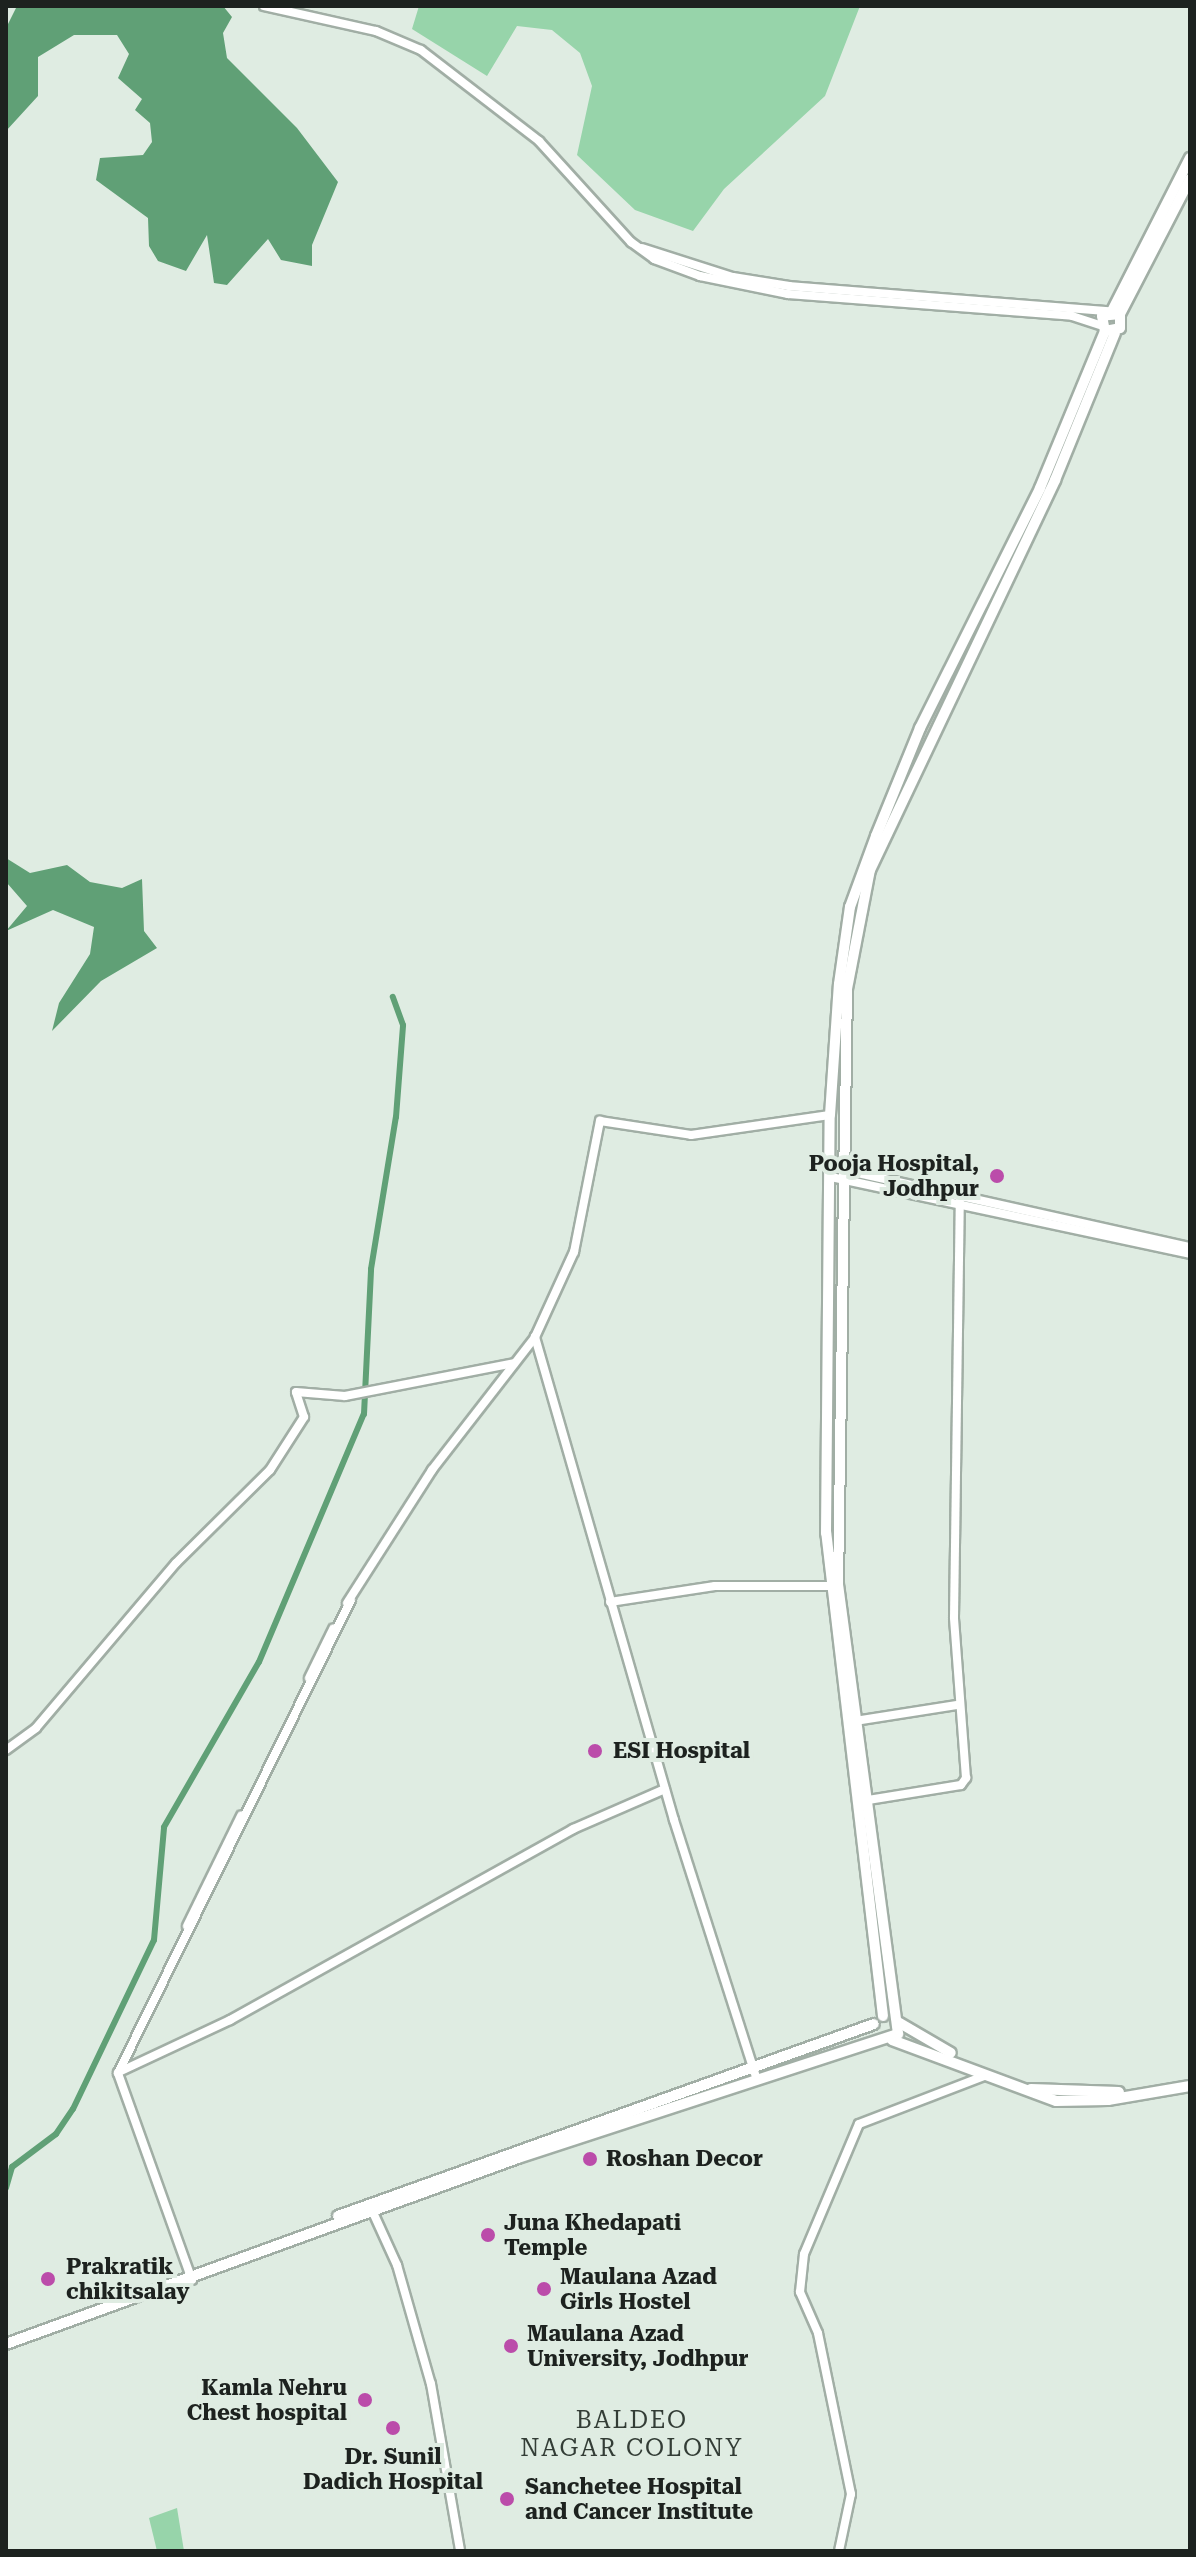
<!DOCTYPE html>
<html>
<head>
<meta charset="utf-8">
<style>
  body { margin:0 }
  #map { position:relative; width:1196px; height:2557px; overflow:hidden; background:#dfece2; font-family:"Roboto Serif",serif }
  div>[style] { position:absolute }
  .green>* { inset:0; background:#97d4aa }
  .water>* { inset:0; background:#60a076 }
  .canal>* { height:6px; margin:-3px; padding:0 3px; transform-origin:3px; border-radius:3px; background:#60a076 }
  .roads { filter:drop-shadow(2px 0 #a1aea5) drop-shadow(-2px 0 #a1aea5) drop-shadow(0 2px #a1aea5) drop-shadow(0 -2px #a1aea5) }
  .minor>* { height:8px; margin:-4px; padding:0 4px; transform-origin:4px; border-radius:4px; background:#fff }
  .major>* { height:10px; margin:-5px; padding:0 5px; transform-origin:5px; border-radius:5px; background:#fff }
  .dots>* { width:22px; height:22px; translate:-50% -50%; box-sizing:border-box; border:4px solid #dfece2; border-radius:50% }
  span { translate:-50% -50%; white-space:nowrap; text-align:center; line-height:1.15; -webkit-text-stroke:8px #dfece2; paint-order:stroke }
  .poi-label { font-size:22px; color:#1d221f; font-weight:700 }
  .right { translate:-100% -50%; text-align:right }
  .left { translate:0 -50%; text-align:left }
  .neighbourhood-label { font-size:24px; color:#333d36; letter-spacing:2px }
  .frame { position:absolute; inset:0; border:8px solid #1d221f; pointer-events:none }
</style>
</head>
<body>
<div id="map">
  <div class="green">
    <div style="clip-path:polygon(419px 6px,860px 6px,825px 96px,724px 189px,693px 231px,635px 210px,577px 155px,592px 86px,580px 53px,552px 30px,517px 26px,487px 76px,412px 29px)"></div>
    <div style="clip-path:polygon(177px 2508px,184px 2551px,157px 2551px,149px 2518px)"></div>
  </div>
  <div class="water">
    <div style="clip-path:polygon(17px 6px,223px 6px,232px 17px,223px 33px,227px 58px,297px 128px,338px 182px,312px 245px,312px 266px,281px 260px,268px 239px,227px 285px,214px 283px,207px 235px,186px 271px,158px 261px,149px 246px,148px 218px,96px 180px,100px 158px,143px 155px,152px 142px,150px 123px,135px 110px,142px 99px,118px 78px,129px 54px,117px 35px,74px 35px,38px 57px,38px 96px,6px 131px,6px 28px)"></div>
    <div style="clip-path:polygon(6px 858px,30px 873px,67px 865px,90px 882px,122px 888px,142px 879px,144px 931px,157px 948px,101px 981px,52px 1031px,59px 1003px,90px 954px,94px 927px,53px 910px,6px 931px,27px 906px,7px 883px)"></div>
  </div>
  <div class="canal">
    <div style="left:6px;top:2188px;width:22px;rotate:-74deg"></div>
    <div style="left:12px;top:2167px;width:55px;rotate:-36.9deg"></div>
    <div style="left:56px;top:2134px;width:30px;rotate:-56deg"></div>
    <div style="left:73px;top:2109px;width:187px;rotate:-64.4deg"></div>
    <div style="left:154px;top:1940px;width:113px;rotate:-84.9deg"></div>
    <div style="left:164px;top:1827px;width:190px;rotate:-60.1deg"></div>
    <div style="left:259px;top:1662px;width:269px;rotate:-67.1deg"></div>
    <div style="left:364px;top:1414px;width:145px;rotate:-87.2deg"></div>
    <div style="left:371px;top:1269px;width:154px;rotate:-80.7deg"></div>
    <div style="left:396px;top:1117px;width:92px;rotate:-85.6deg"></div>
    <div style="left:403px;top:1025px;width:30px;rotate:-110deg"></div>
  </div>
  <div class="roads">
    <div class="minor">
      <div style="left:264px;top:6px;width:115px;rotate:12.6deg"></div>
      <div style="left:376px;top:31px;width:49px;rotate:22.9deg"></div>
      <div style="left:421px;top:50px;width:149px;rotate:37.6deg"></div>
      <div style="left:539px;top:141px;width:137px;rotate:47.7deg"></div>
      <div style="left:631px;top:242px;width:29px;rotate:36deg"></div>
      <div style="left:654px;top:259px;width:49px;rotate:20.3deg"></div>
      <div style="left:700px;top:276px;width:90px;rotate:11.6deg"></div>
      <div style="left:788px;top:294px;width:285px;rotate:4.4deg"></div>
      <div style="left:1072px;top:316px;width:29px;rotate:18deg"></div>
      <div style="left:642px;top:248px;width:96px;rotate:17.7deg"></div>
      <div style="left:733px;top:277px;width:57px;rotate:9.1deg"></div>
      <div style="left:789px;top:286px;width:320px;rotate:4.5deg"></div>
      <div style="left:831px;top:1167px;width:368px;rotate:12.6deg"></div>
      <div style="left:831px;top:1177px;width:367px;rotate:12.1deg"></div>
      <div style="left:610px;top:1602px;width:106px;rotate:-8.7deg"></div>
      <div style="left:715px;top:1586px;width:121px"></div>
      <div style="left:347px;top:1603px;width:158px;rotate:-57.4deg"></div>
      <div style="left:432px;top:1470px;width:168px;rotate:-52.2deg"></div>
      <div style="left:309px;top:1678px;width:55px;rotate:-63.9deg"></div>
      <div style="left:855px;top:1721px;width:103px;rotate:-8.9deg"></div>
      <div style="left:6px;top:1750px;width:37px;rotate:-36deg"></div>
      <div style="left:36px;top:1728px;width:216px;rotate:-49.7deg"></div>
      <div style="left:176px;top:1563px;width:132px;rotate:-44.7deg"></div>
      <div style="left:270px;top:1470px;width:63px;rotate:-57.3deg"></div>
      <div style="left:304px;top:1417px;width:26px;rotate:-108deg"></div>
      <div style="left:296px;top:1392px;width:49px;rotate:4.7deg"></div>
      <div style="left:345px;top:1396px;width:172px;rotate:-11deg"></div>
      <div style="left:862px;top:1801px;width:100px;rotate:-9.2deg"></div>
      <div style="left:961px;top:1785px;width:9px;rotate:-54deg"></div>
      <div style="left:966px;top:1778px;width:161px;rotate:-94.3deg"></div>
      <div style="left:954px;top:1617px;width:416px;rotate:-89.2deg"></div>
      <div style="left:187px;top:1926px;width:123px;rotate:-63.9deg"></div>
      <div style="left:119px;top:2072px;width:123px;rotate:-25.1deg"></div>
      <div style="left:230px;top:2020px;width:393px;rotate:-29.1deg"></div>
      <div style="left:573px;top:1829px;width:100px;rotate:-23.5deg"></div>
      <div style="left:756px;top:2077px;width:270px;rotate:-107.7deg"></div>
      <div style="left:674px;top:1820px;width:503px;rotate:-106.06deg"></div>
      <div style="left:535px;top:1337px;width:94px;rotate:-65.4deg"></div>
      <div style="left:574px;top:1252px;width:134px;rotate:-78.8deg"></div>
      <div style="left:600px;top:1121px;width:92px;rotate:8.7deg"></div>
      <div style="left:691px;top:1135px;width:140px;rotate:-8.2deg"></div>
      <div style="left:371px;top:2208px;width:63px;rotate:65.5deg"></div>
      <div style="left:397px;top:2265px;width:124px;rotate:74.1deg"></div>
      <div style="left:431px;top:2384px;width:169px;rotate:80.1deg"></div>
      <div style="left:192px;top:2280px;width:220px;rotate:-109.7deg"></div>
      <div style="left:118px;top:2073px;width:527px;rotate:-63.78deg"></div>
      <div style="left:839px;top:2551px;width:58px;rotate:-78.1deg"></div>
      <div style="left:851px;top:2494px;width:164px;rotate:-101.6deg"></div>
      <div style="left:818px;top:2333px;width:45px;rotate:-113.7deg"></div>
      <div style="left:800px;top:2292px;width:38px;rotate:-84deg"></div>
      <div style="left:804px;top:2254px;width:141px;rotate:-67.1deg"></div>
      <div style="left:859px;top:2124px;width:134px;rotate:-21deg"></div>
    </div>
    <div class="major">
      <div style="left:1112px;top:311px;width:172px;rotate:-63deg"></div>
      <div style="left:1120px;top:314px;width:18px;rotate:174deg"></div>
      <div style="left:1102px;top:316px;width:15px;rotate:79deg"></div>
      <div style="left:1105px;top:331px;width:15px;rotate:-11deg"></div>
      <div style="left:1120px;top:328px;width:14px;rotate:-90deg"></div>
      <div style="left:1120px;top:314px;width:152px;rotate:-62.6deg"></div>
      <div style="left:883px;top:2016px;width:486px;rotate:-96.7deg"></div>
      <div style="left:826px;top:1533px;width:418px;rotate:-89.5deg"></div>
      <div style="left:830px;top:1115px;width:131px;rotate:-86.1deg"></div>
      <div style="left:839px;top:984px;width:78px;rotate:-81.9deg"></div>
      <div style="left:850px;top:907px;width:76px;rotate:-69.9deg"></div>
      <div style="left:876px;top:836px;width:117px;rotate:-67.8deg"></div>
      <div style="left:920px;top:728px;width:268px;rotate:-63.4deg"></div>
      <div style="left:1040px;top:488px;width:170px;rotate:-67.5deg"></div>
      <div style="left:898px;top:2022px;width:61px;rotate:30.3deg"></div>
      <div style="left:892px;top:2040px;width:175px;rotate:20.4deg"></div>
      <div style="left:1056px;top:2101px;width:52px;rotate:-1.1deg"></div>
      <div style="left:1108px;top:2100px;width:83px;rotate:-9.7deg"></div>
      <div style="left:1031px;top:2089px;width:88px;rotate:2deg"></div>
      <div style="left:338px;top:2216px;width:569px;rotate:-19.71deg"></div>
      <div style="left:6px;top:2344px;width:545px;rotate:-19.97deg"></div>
      <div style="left:518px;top:2158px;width:400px;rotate:-18.1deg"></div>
      <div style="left:898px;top:2034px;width:452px;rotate:-97.6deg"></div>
      <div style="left:838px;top:1586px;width:597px;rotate:-89.14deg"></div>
      <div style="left:847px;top:989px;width:121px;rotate:-79.1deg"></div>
      <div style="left:870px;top:870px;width:432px;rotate:-64.6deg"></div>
      <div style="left:1055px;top:480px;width:159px;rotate:-67.8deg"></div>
    </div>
  </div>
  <div class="dots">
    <div style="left:997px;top:1176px;background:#bb4caa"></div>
    <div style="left:595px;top:1751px;background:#bb4caa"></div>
    <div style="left:590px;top:2159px;background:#bb4caa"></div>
    <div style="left:488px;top:2235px;background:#bb4caa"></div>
    <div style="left:48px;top:2279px;background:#bb4caa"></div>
    <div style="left:544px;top:2289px;background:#bb4caa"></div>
    <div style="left:511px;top:2346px;background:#bb4caa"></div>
    <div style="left:365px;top:2400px;background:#bb4caa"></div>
    <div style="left:393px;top:2428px;background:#bb4caa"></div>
    <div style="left:507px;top:2499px;background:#bb4caa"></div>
  </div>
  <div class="poi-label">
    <span class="right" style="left:979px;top:1176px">Pooja Hospital,<br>Jodhpur</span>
    <span class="left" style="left:613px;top:1751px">ESI Hospital</span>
    <span class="left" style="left:606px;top:2159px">Roshan Decor</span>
    <span class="left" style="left:504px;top:2235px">Juna Khedapati<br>Temple</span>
    <span class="left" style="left:66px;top:2279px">Prakratik<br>chikitsalay</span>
    <span class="left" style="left:560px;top:2289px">Maulana Azad<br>Girls Hostel</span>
    <span class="left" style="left:527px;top:2346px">Maulana Azad<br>University, Jodhpur</span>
    <span class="right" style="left:347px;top:2400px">Kamla Nehru<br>Chest hospital</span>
    <span style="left:393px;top:2469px">Dr. Sunil<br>Dadich Hospital</span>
    <span class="left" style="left:525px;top:2499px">Sanchetee Hospital<br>and Cancer Institute</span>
  </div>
  <div class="neighbourhood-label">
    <span style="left:632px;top:2435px">BALDEO<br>NAGAR COLONY</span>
  </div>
  <div class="frame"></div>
</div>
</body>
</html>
